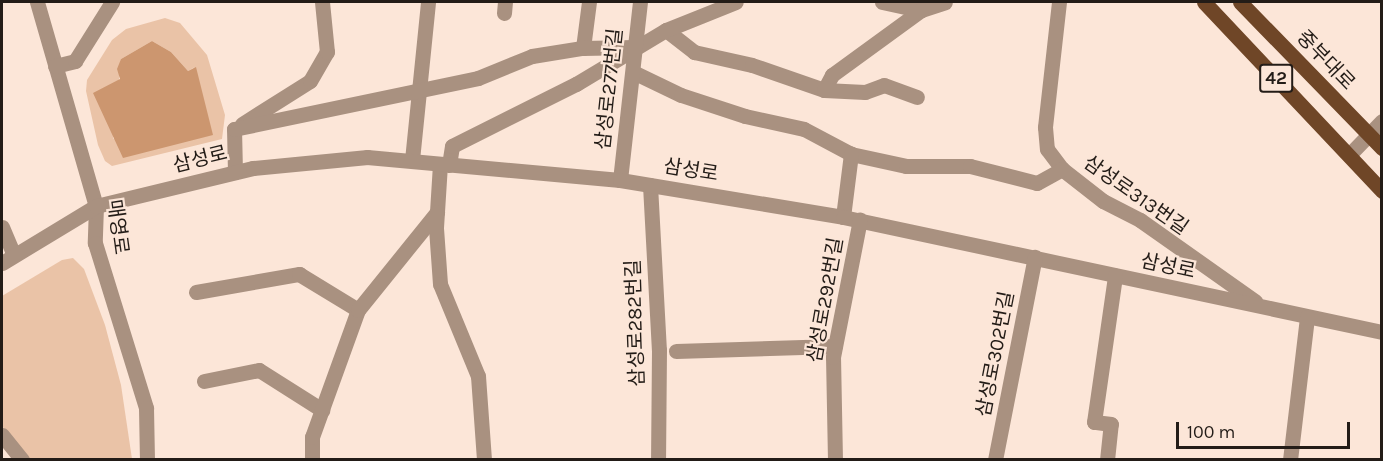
<!DOCTYPE html>
<html>
<head>
<meta charset="utf-8">
<style>
  body { margin:0 }
  #map { position:relative; width:1383px; height:461px; overflow:hidden; background:#fce6d8; font-family:Karla,"Noto Sans KR",sans-serif }
  div>[style] { position:absolute }
  .green>* { inset:0; background:#eac3a7 }
  .water>* { inset:0; background:#cc966f }
  .minor>* { height:15px; margin:-7.5px; padding:0 7.5px; transform-origin:7.5px; border-radius:7.5px; background:#a99180 }
  .major>* { height:15px; margin:-7.5px; padding:0 7.5px; transform-origin:7.5px; border-radius:7.5px; background:#6f4627 }
  span { translate:-50% -50%; white-space:nowrap; text-align:center; line-height:1.15; -webkit-text-stroke:4.5px #fce6d8; paint-order:stroke }
  .shield-label span { padding:2px 4px; background:#fce6d8; border:2px solid; border-radius:4px; -webkit-text-stroke-width:0 }
  .shield-label { font-size:18px; color:#231c17; font-weight:700 }
  .street-label { font-size:20px; color:#231c17 }
  .frame { position:absolute; inset:0; border:3px solid #231c17; pointer-events:none }
  .scale { position:absolute; left:1176px; top:422px; width:174px; height:27px; box-sizing:border-box; border:3px solid #231c17; border-top:0; padding-left:8px; font-size:18px; line-height:21px; white-space:nowrap; color:#231c17; -webkit-text-stroke:4px #fce6d8; paint-order:stroke }
</style>
</head>
<body>
<div id="map">
  <div class="green">
    <div style="clip-path:polygon(evenodd,165px 18px,180px 23px,207px 55px,225px 115px,222px 139px,112px 166px,105px 161px,98px 145px,86px 91px,87px 80px,112px 40px,126px 29px,165px 18px,152px 41px,171px 52px,188px 71px,195px 67px,113px 139px,121px 59px,152px 41px)"></div>
    <div style="clip-path:polygon(73px 258px,84px 269px,105px 325px,121px 385px,132px 459px,28px 459px,2px 426px,2px 296px,62px 260px)"></div>
  </div>
  <div class="water">
    <div style="clip-path:polygon(152px 41px,171px 52px,188px 71px,196px 67px,213px 135px,123px 158px,93px 93px,120px 79px,117px 69px,121px 59px)"></div>
  </div>
  <div class="minor">
    <div style="left:37px;top:2px;width:212px;rotate:73.9deg"></div>
    <div style="left:96px;top:206px;width:37px;rotate:92deg"></div>
    <div style="left:95px;top:243px;width:173px;rotate:72.8deg"></div>
    <div style="left:146px;top:408px;width:52px;rotate:88.9deg"></div>
    <div style="left:882px;top:2px;width:40px;rotate:12deg"></div>
    <div style="left:921px;top:10px;width:25px;rotate:-18deg"></div>
    <div style="left:1059px;top:2px;width:126px;rotate:96.4deg"></div>
    <div style="left:1045px;top:127px;width:22px;rotate:85deg"></div>
    <div style="left:1047px;top:149px;width:25px;rotate:53deg"></div>
    <div style="left:1062px;top:169px;width:52px;rotate:38deg"></div>
    <div style="left:1103px;top:201px;width:42px;rotate:27.2deg"></div>
    <div style="left:1140px;top:220px;width:141px;rotate:35.2deg"></div>
    <div style="left:504px;top:13px;width:11px;rotate:-85deg"></div>
    <div style="left:666px;top:30px;width:36px;rotate:38deg"></div>
    <div style="left:694px;top:52px;width:59px;rotate:12.6deg"></div>
    <div style="left:752px;top:65px;width:76px;rotate:19.1deg"></div>
    <div style="left:824px;top:90px;width:17px;rotate:-62deg"></div>
    <div style="left:832px;top:75px;width:110px;rotate:-36.1deg"></div>
    <div style="left:583px;top:48px;width:46px;rotate:-82.6deg"></div>
    <div style="left:55px;top:66px;width:21px;rotate:-14deg"></div>
    <div style="left:75px;top:61px;width:70px;rotate:-57.9deg"></div>
    <div style="left:633px;top:72px;width:53px;rotate:25.6deg"></div>
    <div style="left:681px;top:95px;width:67px;rotate:18.2deg"></div>
    <div style="left:745px;top:116px;width:60px;rotate:12.4deg"></div>
    <div style="left:804px;top:129px;width:53px;rotate:28deg"></div>
    <div style="left:851px;top:154px;width:56px;rotate:12.3deg"></div>
    <div style="left:906px;top:166px;width:64px"></div>
    <div style="left:970px;top:166px;width:69px;rotate:14.2deg"></div>
    <div style="left:1037px;top:183px;width:29px;rotate:-29deg"></div>
    <div style="left:824px;top:90px;width:41px;rotate:2.8deg"></div>
    <div style="left:865px;top:92px;width:20px;rotate:-20deg"></div>
    <div style="left:884px;top:85px;width:35px;rotate:20deg"></div>
    <div style="left:242px;top:124px;width:80px;rotate:-32.3deg"></div>
    <div style="left:310px;top:81px;width:34px;rotate:-60deg"></div>
    <div style="left:327px;top:52px;width:50px;rotate:-95.7deg"></div>
    <div style="left:1349px;top:155px;width:47px;rotate:-45.9deg"></div>
    <div style="left:412px;top:160px;width:159px;rotate:-84.2deg"></div>
    <div style="left:440px;top:164px;width:64px;rotate:93.6deg"></div>
    <div style="left:436px;top:228px;width:56px;rotate:85.9deg"></div>
    <div style="left:440px;top:284px;width:100px;rotate:67.6deg"></div>
    <div style="left:478px;top:376px;width:84px;rotate:85.9deg"></div>
    <div style="left:449px;top:165px;width:19px;rotate:-81deg"></div>
    <div style="left:452px;top:146px;width:139px;rotate:-26.6deg"></div>
    <div style="left:576px;top:84px;width:105px;rotate:-31deg"></div>
    <div style="left:666px;top:30px;width:75px;rotate:-21.8deg"></div>
    <div style="left:235px;top:172px;width:43px;rotate:-91.3deg"></div>
    <div style="left:234px;top:129px;width:249px;rotate:-11.8deg"></div>
    <div style="left:478px;top:78px;width:58px;rotate:-22.2deg"></div>
    <div style="left:532px;top:56px;width:51px;rotate:-9.1deg"></div>
    <div style="left:582px;top:48px;width:53px;rotate:-1.1deg"></div>
    <div style="left:620px;top:180px;width:179px;rotate:-83.6deg"></div>
    <div style="left:650px;top:185px;width:165px;rotate:86.9deg"></div>
    <div style="left:659px;top:350px;width:110px;rotate:90.5deg"></div>
    <div style="left:843px;top:217px;width:64px;rotate:-82.8deg"></div>
    <div style="left:2px;top:227px;width:30px;rotate:67deg"></div>
    <div style="left:2px;top:263px;width:110px;rotate:-31.2deg"></div>
    <div style="left:96px;top:206px;width:162px;rotate:-13.6deg"></div>
    <div style="left:253px;top:168px;width:115px;rotate:-5.5deg"></div>
    <div style="left:367px;top:157px;width:254px;rotate:5.2deg"></div>
    <div style="left:620px;top:180px;width:226px;rotate:9.4deg"></div>
    <div style="left:843px;top:217px;width:551px;rotate:12.04deg"></div>
    <div style="left:196px;top:292px;width:105px;rotate:-9.9deg"></div>
    <div style="left:299px;top:274px;width:69px;rotate:31.4deg"></div>
    <div style="left:676px;top:351px;width:159px;rotate:-1.8deg"></div>
    <div style="left:204px;top:381px;width:56px;rotate:-11.3deg"></div>
    <div style="left:259px;top:370px;width:75px;rotate:32.4deg"></div>
    <div style="left:2px;top:435px;width:32px;rotate:51deg"></div>
    <div style="left:312px;top:460px;width:23px;rotate:-90deg"></div>
    <div style="left:312px;top:437px;width:135px;rotate:-70.1deg"></div>
    <div style="left:358px;top:310px;width:126px;rotate:-51.1deg"></div>
    <div style="left:835px;top:460px;width:103px;rotate:-91.1deg"></div>
    <div style="left:833px;top:357px;width:140px;rotate:-78.9deg"></div>
    <div style="left:995px;top:460px;width:207px;rotate:-78.9deg"></div>
    <div style="left:1107px;top:460px;width:36px;rotate:-84deg"></div>
    <div style="left:1111px;top:424px;width:17px;rotate:-173deg"></div>
    <div style="left:1094px;top:422px;width:148px;rotate:-81.8deg"></div>
    <div style="left:1290px;top:460px;width:144px;rotate:-83.2deg"></div>
  </div>
  <div class="major">
    <div style="left:1204px;top:2px;width:260px;rotate:46.7deg"></div>
    <div style="left:1240px;top:2px;width:204px;rotate:45.8deg"></div>
  </div>
  <div class="shield-label">
    <span style="left:1276px;top:78px">42</span>
  </div>
  <div class="street-label">
    <span style="left:1326px;top:60px;rotate:46deg">중부대로</span>
    <span style="left:609px;top:89px;rotate:-84deg">삼성로277번길</span>
    <span style="left:200px;top:159px;rotate:-14deg">삼성로</span>
    <span style="left:691px;top:170px;rotate:9deg">삼성로</span>
    <span style="left:1136px;top:195px;rotate:35deg">삼성로313번길</span>
    <span style="left:118px;top:227px;rotate:82deg">매영로</span>
    <span style="left:1168px;top:266px;rotate:12deg">삼성로</span>
    <span style="left:825px;top:300px;rotate:-80deg">삼성로292번길</span>
    <span style="left:635px;top:323px;rotate:-92deg">삼성로282번길</span>
    <span style="left:995px;top:354px;rotate:-79deg">삼성로302번길</span>
  </div>
  <div class="frame"></div>
  <div class="scale">100 m</div>
</div>
</body>
</html>
